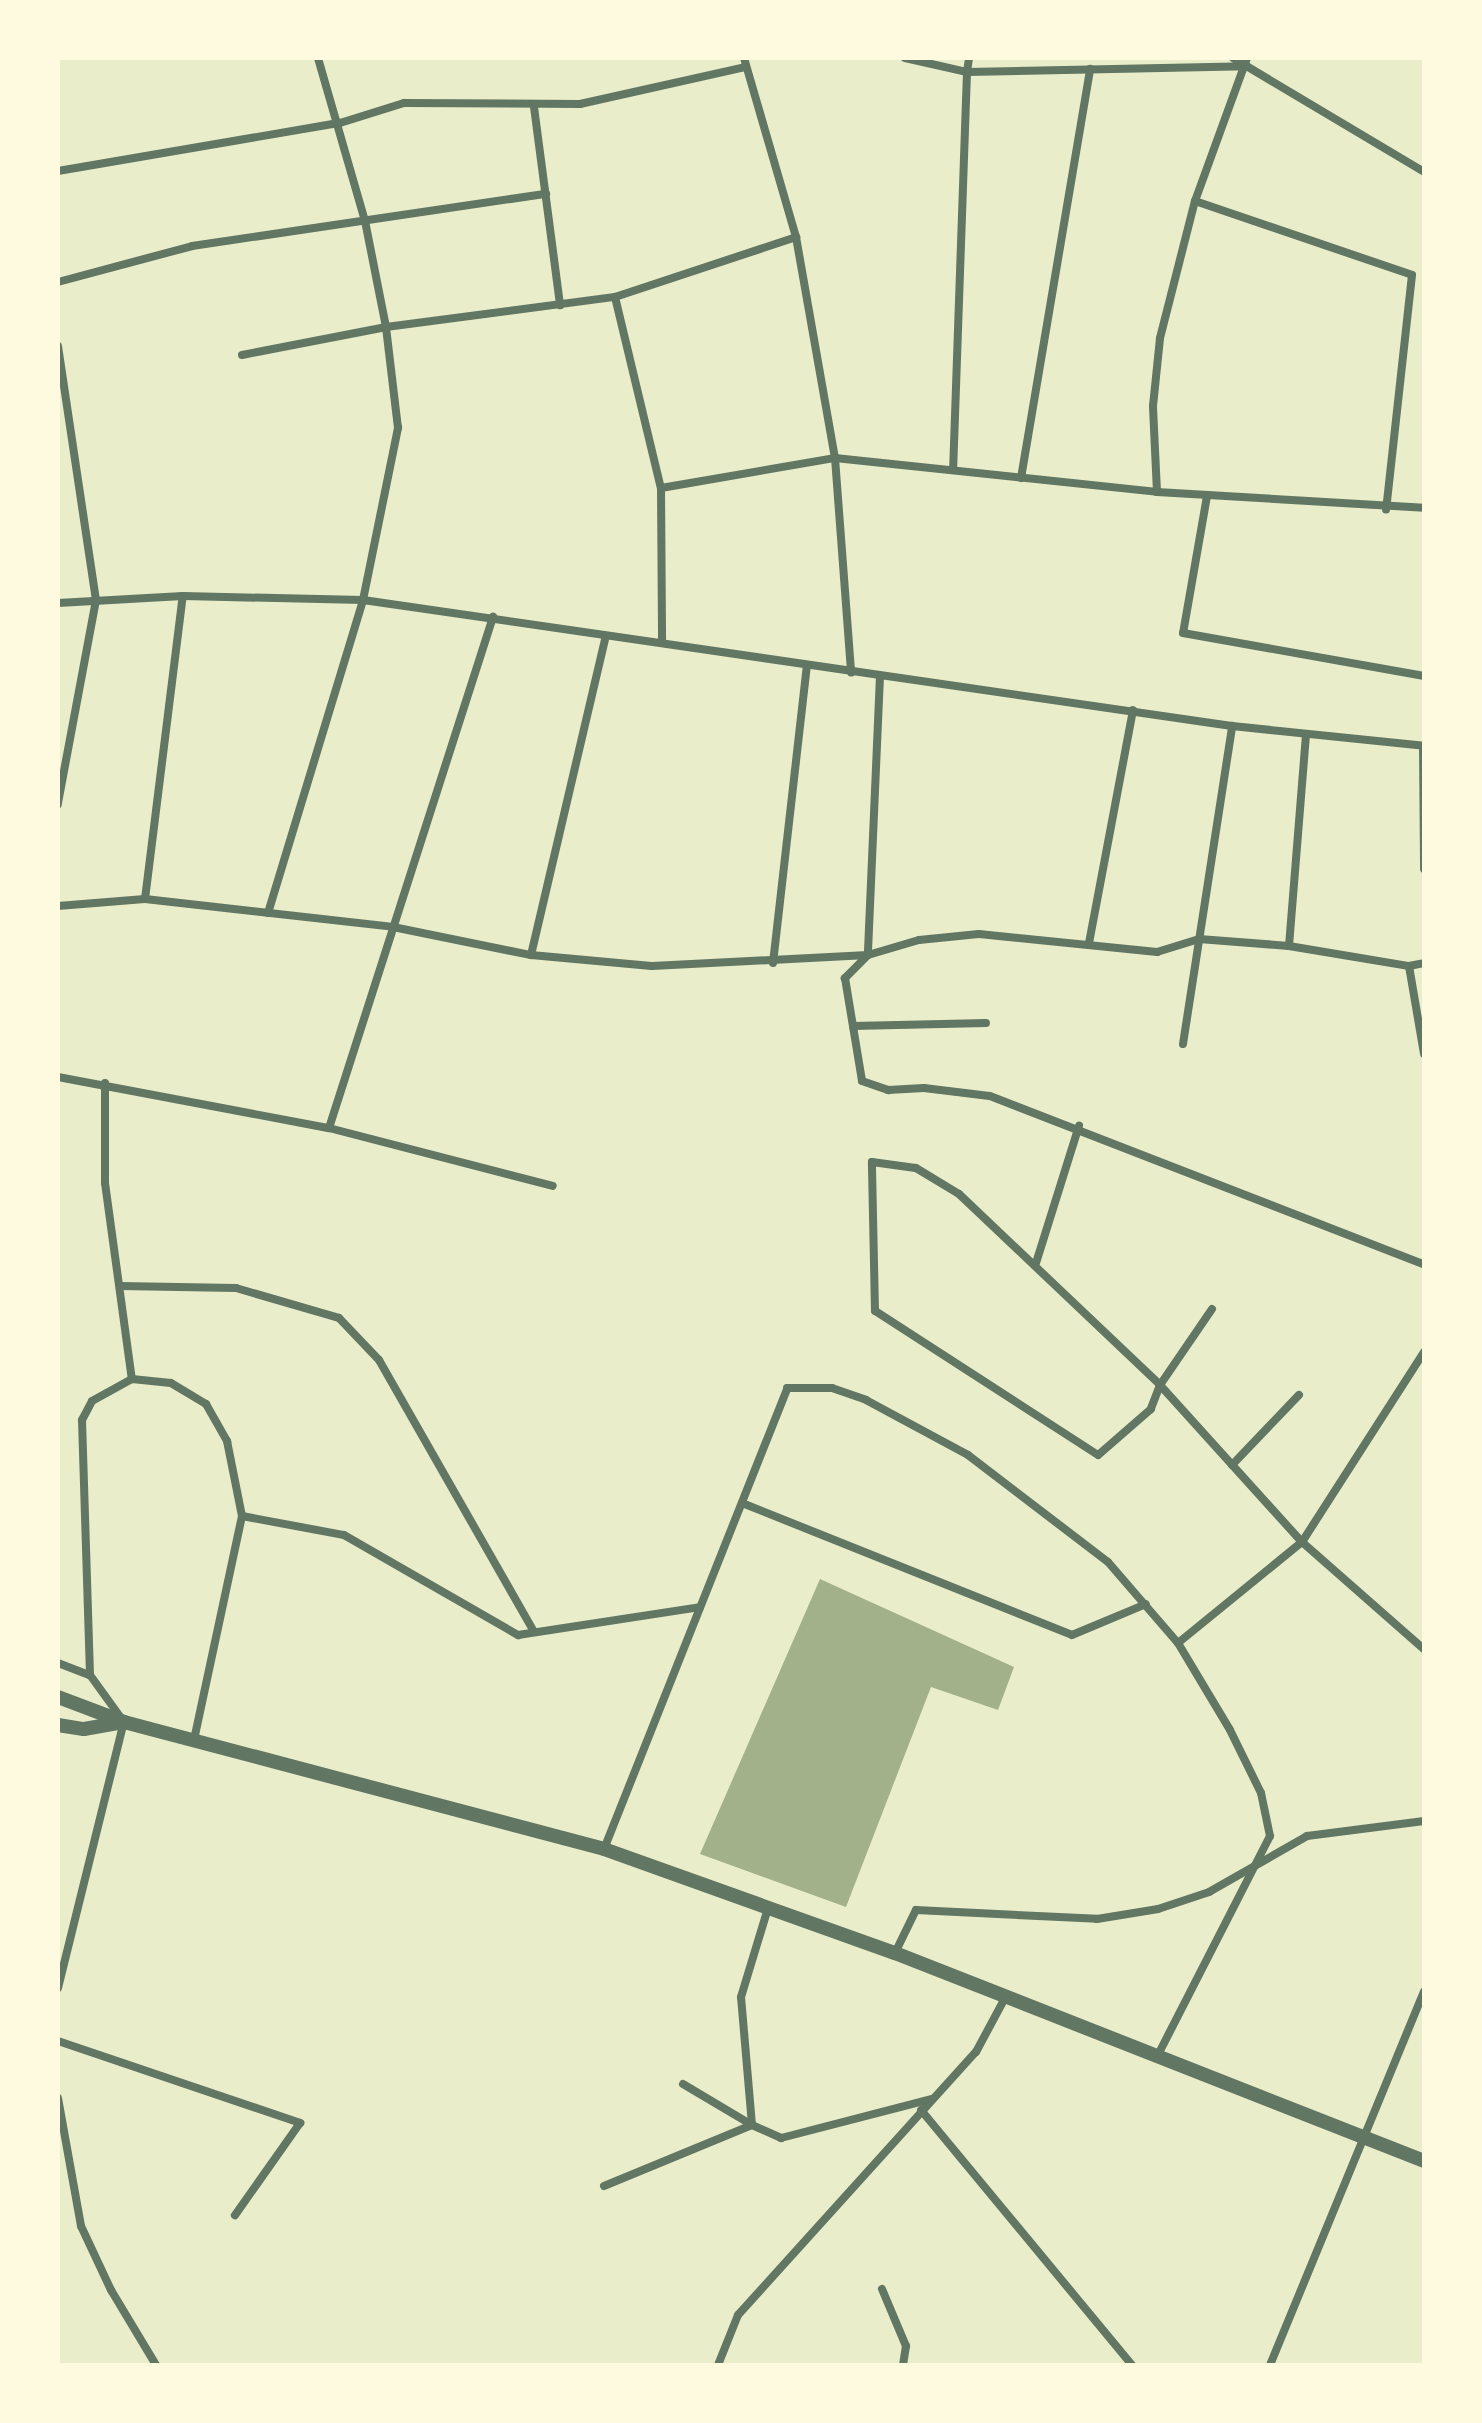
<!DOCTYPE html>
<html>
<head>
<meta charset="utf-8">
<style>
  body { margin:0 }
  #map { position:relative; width:1482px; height:2423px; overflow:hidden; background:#e9edc9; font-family:Commissioner,sans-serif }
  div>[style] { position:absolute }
  .water>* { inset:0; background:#a3b18a }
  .minor>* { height:8px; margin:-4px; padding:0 4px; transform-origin:4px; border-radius:4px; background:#617663 }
  .tertiary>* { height:14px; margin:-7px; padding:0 7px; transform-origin:7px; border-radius:7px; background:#617663 }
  span { translate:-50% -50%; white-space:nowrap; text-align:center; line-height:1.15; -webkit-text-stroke:7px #fefae0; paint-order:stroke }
  .frame { position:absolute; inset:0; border:60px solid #fefae0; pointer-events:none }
</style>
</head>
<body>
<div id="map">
  <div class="water">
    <div style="clip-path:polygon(820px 1579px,1014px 1667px,998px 1710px,931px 1687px,846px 1907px,700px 1854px)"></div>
  </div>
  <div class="minor">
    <div style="left:744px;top:58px;width:186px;rotate:73.8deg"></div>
    <div style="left:796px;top:237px;width:224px;rotate:80deg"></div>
    <div style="left:835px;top:458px;width:215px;rotate:85.7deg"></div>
    <div style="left:905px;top:58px;width:64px;rotate:12.7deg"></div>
    <div style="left:967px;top:72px;width:397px;rotate:92deg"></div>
    <div style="left:969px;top:58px;width:14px;rotate:98deg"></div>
    <div style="left:967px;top:72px;width:280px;rotate:-1.2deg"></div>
    <div style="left:1233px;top:58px;width:222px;rotate:30.8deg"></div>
    <div style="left:534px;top:107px;width:200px;rotate:82.5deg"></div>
    <div style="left:58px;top:171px;width:286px;rotate:-9.7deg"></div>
    <div style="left:340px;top:123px;width:67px;rotate:-17.4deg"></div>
    <div style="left:404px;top:103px;width:176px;rotate:0.3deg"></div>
    <div style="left:580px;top:104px;width:169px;rotate:-12.6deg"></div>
    <div style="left:1195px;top:201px;width:229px;rotate:18.8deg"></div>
    <div style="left:1412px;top:275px;width:236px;rotate:96.3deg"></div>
    <div style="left:58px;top:282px;width:139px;rotate:-15deg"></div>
    <div style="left:192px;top:246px;width:358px;rotate:-8.4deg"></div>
    <div style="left:615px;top:297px;width:196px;rotate:76.5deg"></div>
    <div style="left:661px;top:488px;width:155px;rotate:89.6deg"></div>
    <div style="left:58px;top:346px;width:257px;rotate:81.5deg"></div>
    <div style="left:96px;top:600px;width:208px;rotate:100.6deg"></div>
    <div style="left:242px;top:355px;width:147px;rotate:-11deg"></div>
    <div style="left:386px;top:327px;width:231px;rotate:-7.5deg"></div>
    <div style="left:615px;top:297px;width:191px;rotate:-18.3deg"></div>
    <div style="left:1021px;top:478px;width:415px;rotate:-80.4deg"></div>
    <div style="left:661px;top:488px;width:177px;rotate:-9.8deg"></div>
    <div style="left:835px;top:458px;width:324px;rotate:6deg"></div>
    <div style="left:1157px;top:492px;width:267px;rotate:3.4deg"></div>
    <div style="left:1157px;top:492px;width:86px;rotate:-92.7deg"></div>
    <div style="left:1153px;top:406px;width:68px;rotate:-84.1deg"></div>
    <div style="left:1160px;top:338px;width:141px;rotate:-75.7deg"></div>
    <div style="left:1195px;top:201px;width:152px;rotate:-70deg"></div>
    <div style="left:1207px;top:496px;width:139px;rotate:99.9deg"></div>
    <div style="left:1183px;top:633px;width:245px;rotate:10.1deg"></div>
    <div style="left:58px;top:603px;width:125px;rotate:-3.2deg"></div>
    <div style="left:183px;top:596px;width:180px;rotate:1.3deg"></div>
    <div style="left:363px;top:600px;width:878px;rotate:8.25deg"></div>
    <div style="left:1232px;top:726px;width:193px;rotate:5.9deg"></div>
    <div style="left:880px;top:676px;width:279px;rotate:92.5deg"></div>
    <div style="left:868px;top:955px;width:33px;rotate:135deg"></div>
    <div style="left:845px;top:978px;width:104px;rotate:80.6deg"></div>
    <div style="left:862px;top:1081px;width:28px;rotate:19deg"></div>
    <div style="left:888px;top:1090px;width:36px;rotate:-3deg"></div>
    <div style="left:924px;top:1088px;width:66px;rotate:6.9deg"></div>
    <div style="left:990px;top:1096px;width:465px;rotate:21.2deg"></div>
    <div style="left:1423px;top:746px;width:123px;rotate:89.5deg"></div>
    <div style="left:145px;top:899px;width:305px;rotate:-82.9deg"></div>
    <div style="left:58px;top:906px;width:87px;rotate:-4.6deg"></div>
    <div style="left:145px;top:899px;width:250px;rotate:6.4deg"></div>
    <div style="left:393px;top:927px;width:141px;rotate:11.5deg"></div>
    <div style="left:531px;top:955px;width:121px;rotate:5.2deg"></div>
    <div style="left:652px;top:966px;width:216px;rotate:-2.9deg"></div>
    <div style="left:868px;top:955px;width:53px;rotate:-16.4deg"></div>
    <div style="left:919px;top:940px;width:60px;rotate:-5.7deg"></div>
    <div style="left:979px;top:934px;width:179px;rotate:5.8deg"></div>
    <div style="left:1157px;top:952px;width:44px;rotate:-17.2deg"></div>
    <div style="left:1199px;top:939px;width:90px;rotate:4.4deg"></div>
    <div style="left:1289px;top:946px;width:122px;rotate:9.5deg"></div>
    <div style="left:1409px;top:966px;width:15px;rotate:-11deg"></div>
    <div style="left:268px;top:913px;width:327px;rotate:-73.1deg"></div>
    <div style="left:363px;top:600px;width:176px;rotate:-78.5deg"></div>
    <div style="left:398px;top:428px;width:102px;rotate:-96.8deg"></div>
    <div style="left:386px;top:327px;width:108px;rotate:-101.2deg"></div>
    <div style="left:365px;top:221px;width:170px;rotate:-106.1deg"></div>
    <div style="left:1089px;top:943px;width:237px;rotate:-79.3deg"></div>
    <div style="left:1289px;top:946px;width:212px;rotate:-85.4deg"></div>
    <div style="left:531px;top:955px;width:328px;rotate:-76.8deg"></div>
    <div style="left:773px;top:963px;width:300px;rotate:-83.5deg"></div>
    <div style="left:1409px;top:966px;width:89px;rotate:80.3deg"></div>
    <div style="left:853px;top:1026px;width:133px;rotate:-1.3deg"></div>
    <div style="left:1183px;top:1044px;width:322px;rotate:-81.2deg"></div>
    <div style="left:58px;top:1077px;width:276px;rotate:10.7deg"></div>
    <div style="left:329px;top:1128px;width:231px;rotate:14.5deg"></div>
    <div style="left:105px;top:1083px;width:100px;rotate:90deg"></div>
    <div style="left:105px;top:1183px;width:198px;rotate:82.2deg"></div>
    <div style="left:132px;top:1379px;width:39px;rotate:6deg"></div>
    <div style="left:171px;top:1383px;width:41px;rotate:31deg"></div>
    <div style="left:206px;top:1404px;width:43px;rotate:60.4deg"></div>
    <div style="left:227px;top:1441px;width:76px;rotate:78.7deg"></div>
    <div style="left:242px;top:1516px;width:229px;rotate:102.1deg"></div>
    <div style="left:329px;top:1128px;width:537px;rotate:-72.21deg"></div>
    <div style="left:1036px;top:1263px;width:144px;rotate:-72.6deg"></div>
    <div style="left:120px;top:1286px;width:116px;rotate:1deg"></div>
    <div style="left:236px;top:1288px;width:107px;rotate:16.2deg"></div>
    <div style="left:339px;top:1318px;width:58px;rotate:46.4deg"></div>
    <div style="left:379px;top:1360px;width:313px;rotate:60.3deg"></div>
    <div style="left:1212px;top:1309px;width:92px;rotate:124.4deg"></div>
    <div style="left:1160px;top:1385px;width:26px;rotate:111deg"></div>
    <div style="left:1151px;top:1409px;width:70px;rotate:139deg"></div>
    <div style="left:1098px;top:1455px;width:265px;rotate:-147.1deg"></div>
    <div style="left:875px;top:1311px;width:149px;rotate:-91.2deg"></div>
    <div style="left:872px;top:1162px;width:44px;rotate:7.8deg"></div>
    <div style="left:916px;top:1168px;width:50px;rotate:31.2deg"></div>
    <div style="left:959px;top:1194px;width:277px;rotate:43.5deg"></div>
    <div style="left:1160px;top:1385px;width:212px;rotate:47.9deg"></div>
    <div style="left:1302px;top:1542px;width:162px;rotate:41.3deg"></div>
    <div style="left:1232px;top:1465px;width:97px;rotate:-46.3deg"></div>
    <div style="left:742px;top:1503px;width:355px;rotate:21.8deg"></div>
    <div style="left:1072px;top:1635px;width:80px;rotate:-22.7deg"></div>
    <div style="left:242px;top:1516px;width:104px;rotate:10.6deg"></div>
    <div style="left:344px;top:1535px;width:201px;rotate:29.9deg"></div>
    <div style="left:518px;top:1635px;width:184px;rotate:-8.7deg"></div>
    <div style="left:1178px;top:1643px;width:160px;rotate:-39.2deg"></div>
    <div style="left:1302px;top:1542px;width:226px;rotate:-57.3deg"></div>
    <div style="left:58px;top:1663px;width:34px;rotate:21deg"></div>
    <div style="left:604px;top:1849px;width:496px;rotate:-68.3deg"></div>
    <div style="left:787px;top:1388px;width:45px"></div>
    <div style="left:832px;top:1388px;width:36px;rotate:19deg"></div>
    <div style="left:866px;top:1400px;width:116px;rotate:28.3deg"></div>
    <div style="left:968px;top:1455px;width:176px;rotate:37.4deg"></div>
    <div style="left:1108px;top:1562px;width:107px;rotate:49.2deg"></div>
    <div style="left:1178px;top:1643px;width:101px;rotate:59.1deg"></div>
    <div style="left:1230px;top:1730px;width:70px;rotate:63.8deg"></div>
    <div style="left:1261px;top:1793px;width:44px;rotate:78.2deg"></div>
    <div style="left:1270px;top:1836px;width:246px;rotate:117.1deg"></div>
    <div style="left:895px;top:1953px;width:48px;rotate:-64deg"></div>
    <div style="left:916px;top:1910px;width:181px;rotate:2.8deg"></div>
    <div style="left:1097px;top:1919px;width:62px;rotate:-9.3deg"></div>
    <div style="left:1158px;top:1909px;width:54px;rotate:-18.4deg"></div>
    <div style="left:1209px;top:1892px;width:113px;rotate:-29.7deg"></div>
    <div style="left:1307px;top:1836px;width:118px;rotate:-7.3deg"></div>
    <div style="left:58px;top:1988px;width:274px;rotate:-76.1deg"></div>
    <div style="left:124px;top:1722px;width:58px;rotate:-125.9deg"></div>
    <div style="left:90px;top:1675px;width:255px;rotate:-91.8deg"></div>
    <div style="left:82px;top:1420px;width:21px;rotate:-62deg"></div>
    <div style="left:92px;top:1401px;width:46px;rotate:-28.8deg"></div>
    <div style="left:58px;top:2041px;width:256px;rotate:18.7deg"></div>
    <div style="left:300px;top:2123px;width:113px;rotate:125.2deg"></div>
    <div style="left:683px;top:2084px;width:80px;rotate:30.7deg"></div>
    <div style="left:58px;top:2098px;width:130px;rotate:79.8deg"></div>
    <div style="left:81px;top:2226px;width:71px;rotate:64.9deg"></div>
    <div style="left:111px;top:2290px;width:87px;rotate:59deg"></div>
    <div style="left:921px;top:2110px;width:331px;rotate:50.4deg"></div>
    <div style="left:752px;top:2125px;width:128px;rotate:-94.9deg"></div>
    <div style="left:741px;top:1997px;width:93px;rotate:-73.1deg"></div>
    <div style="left:604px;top:2186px;width:160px;rotate:-22.4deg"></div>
    <div style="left:752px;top:2125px;width:32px;rotate:24deg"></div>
    <div style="left:781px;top:2138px;width:156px;rotate:-14.5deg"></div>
    <div style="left:882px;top:2289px;width:62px;rotate:67.2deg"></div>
    <div style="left:906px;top:2346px;width:19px;rotate:99deg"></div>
    <div style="left:718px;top:2365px;width:54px;rotate:-68.2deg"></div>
    <div style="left:738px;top:2315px;width:355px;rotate:-47.9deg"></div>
    <div style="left:976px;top:2052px;width:64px;rotate:-61.8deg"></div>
    <div style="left:1270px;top:2365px;width:404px;rotate:-67.6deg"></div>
  </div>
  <div class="tertiary">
    <div style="left:58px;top:1697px;width:71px;rotate:20.7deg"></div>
    <div style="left:124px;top:1722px;width:497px;rotate:14.8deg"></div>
    <div style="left:604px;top:1849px;width:309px;rotate:19.7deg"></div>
    <div style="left:895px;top:1953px;width:568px;rotate:21.46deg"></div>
    <div style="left:58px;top:1725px;width:26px;rotate:9deg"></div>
    <div style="left:84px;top:1729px;width:40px;rotate:-10deg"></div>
  </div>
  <div class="frame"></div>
</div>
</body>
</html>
